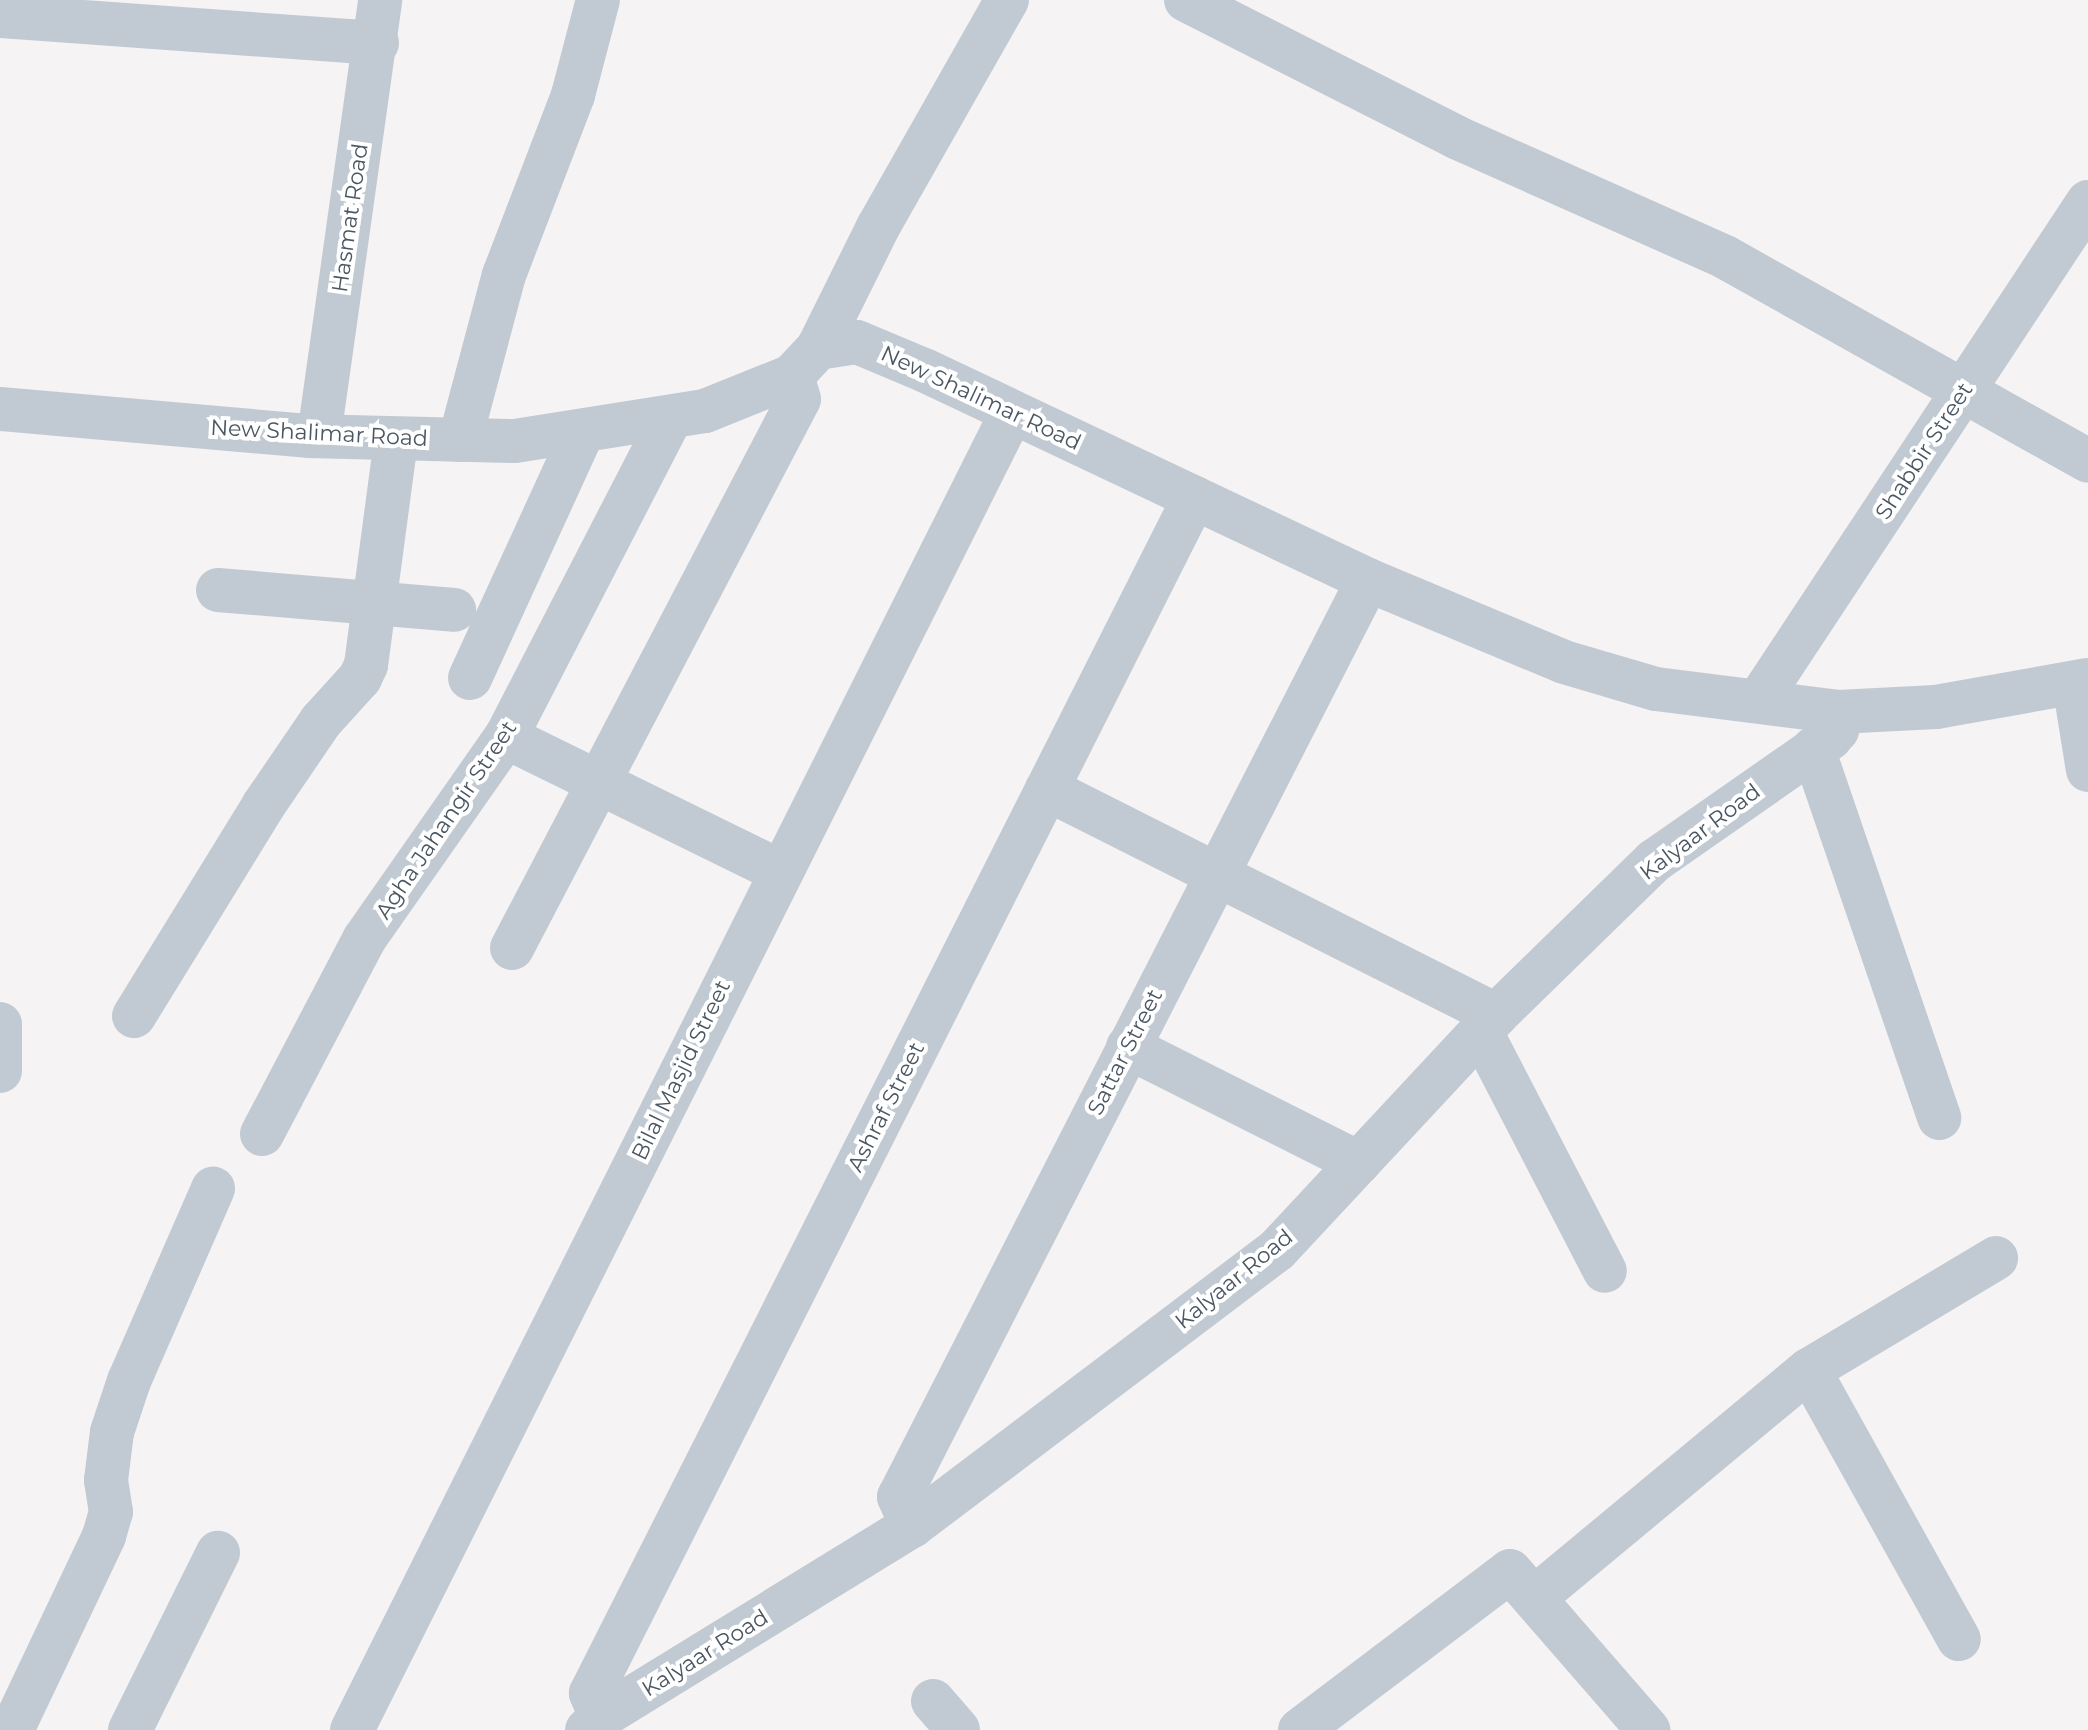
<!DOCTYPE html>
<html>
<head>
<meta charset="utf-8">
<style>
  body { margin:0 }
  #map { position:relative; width:2088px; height:1730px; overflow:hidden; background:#f5f3f3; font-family:Montserrat,sans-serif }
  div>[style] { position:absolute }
  .minor>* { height:44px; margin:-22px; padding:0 22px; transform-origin:22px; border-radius:22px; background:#c1cad2 }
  span { translate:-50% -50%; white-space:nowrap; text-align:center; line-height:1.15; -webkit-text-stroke:8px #fff; paint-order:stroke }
  .street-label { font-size:22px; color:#4a5661 }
</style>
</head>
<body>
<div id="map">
  <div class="minor">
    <div style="left:1186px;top:0;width:305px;rotate:26.9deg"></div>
    <div style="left:1458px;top:138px;width:292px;rotate:24deg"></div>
    <div style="left:1725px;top:257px;width:416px;rotate:29.3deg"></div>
    <div style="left:0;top:16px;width:378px;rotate:4.1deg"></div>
    <div style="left:818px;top:348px;width:135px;rotate:-63.6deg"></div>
    <div style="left:878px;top:227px;width:261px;rotate:-60.4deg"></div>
    <div style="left:0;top:409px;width:309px;rotate:5deg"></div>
    <div style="left:308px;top:436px;width:207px;rotate:1.4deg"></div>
    <div style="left:515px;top:441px;width:192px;rotate:-9deg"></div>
    <div style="left:705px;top:411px;width:94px;rotate:-21.9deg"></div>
    <div style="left:792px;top:376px;width:38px;rotate:-47deg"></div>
    <div style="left:818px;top:348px;width:39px;rotate:-9deg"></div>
    <div style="left:857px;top:342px;width:73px;rotate:22.7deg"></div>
    <div style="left:924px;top:370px;width:491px;rotate:25.3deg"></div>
    <div style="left:1368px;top:580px;width:212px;rotate:22.7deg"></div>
    <div style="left:1564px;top:662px;width:96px;rotate:16.4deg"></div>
    <div style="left:1656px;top:689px;width:183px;rotate:7.2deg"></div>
    <div style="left:1838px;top:712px;width:98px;rotate:-2.9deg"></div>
    <div style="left:1936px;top:707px;width:154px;rotate:-10.1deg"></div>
    <div style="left:319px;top:436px;width:440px;rotate:-82deg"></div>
    <div style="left:460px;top:440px;width:171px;rotate:-75.1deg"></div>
    <div style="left:504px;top:275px;width:193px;rotate:-69deg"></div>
    <div style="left:573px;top:95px;width:98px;rotate:-75.3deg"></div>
    <div style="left:218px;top:590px;width:237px;rotate:4.8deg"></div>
    <div style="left:470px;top:678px;width:272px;rotate:-65.4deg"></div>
    <div style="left:2074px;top:683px;width:88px;rotate:80.9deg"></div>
    <div style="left:1759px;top:700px;width:597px;rotate:-56.55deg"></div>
    <div style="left:506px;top:737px;width:305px;rotate:26.1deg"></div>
    <div style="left:1813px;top:749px;width:390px;rotate:71.1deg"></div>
    <div style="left:1047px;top:789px;width:503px;rotate:26.72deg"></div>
    <div style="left:512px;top:948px;width:619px;rotate:-62.4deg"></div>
    <div style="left:799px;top:399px;width:24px;rotate:-107deg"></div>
    <div style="left:134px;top:1016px;width:246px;rotate:-58.4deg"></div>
    <div style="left:263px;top:806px;width:103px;rotate:-55.7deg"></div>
    <div style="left:321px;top:721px;width:58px;rotate:-47.8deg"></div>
    <div style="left:360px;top:678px;width:14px;rotate:-65deg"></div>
    <div style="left:366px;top:665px;width:228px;rotate:-82.4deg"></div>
    <div style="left:0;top:1024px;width:47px;rotate:90deg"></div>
    <div style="left:1481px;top:1032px;width:269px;rotate:62.6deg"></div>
    <div style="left:1128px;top:1047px;width:258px;rotate:26.7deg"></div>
    <div style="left:262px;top:1134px;width:221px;rotate:-62.3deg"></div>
    <div style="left:365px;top:938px;width:246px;rotate:-55deg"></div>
    <div style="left:506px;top:737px;width:359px;rotate:-62.7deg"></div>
    <div style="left:1809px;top:1370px;width:308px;rotate:60.9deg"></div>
    <div style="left:912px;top:1526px;width:32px;rotate:-114deg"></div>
    <div style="left:899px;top:1497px;width:1030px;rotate:-62.91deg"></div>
    <div style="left:1534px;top:1598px;width:357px;rotate:-39.7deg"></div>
    <div style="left:1809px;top:1370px;width:218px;rotate:-30.9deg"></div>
    <div style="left:933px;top:1701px;width:38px;rotate:49deg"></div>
    <div style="left:601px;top:1717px;width:26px;rotate:-113deg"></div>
    <div style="left:591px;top:1693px;width:1339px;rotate:-63.22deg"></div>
    <div style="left:12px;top:1730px;width:215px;rotate:-64.6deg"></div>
    <div style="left:104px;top:1536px;width:25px;rotate:-74deg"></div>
    <div style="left:111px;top:1512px;width:32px;rotate:-99deg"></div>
    <div style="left:106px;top:1480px;width:48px;rotate:-82.9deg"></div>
    <div style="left:112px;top:1432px;width:54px;rotate:-71.6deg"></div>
    <div style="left:129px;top:1381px;width:210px;rotate:-66.4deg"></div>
    <div style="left:130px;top:1730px;width:198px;rotate:-63.6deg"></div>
    <div style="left:352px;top:1730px;width:1474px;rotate:-63.4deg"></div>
    <div style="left:587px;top:1730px;width:19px;rotate:-43deg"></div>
    <div style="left:601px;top:1717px;width:365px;rotate:-31.6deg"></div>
    <div style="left:912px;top:1526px;width:458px;rotate:-37.1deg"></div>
    <div style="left:1277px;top:1250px;width:321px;rotate:-47deg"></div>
    <div style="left:1496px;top:1015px;width:221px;rotate:-44.3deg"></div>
    <div style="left:1654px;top:861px;width:215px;rotate:-34.9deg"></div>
    <div style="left:1830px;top:738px;width:11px;rotate:-49deg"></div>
    <div style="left:1837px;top:730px;width:18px;rotate:-87deg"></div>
    <div style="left:1300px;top:1730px;width:263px;rotate:-37.1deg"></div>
    <div style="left:1510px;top:1571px;width:211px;rotate:49deg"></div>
  </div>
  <div class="street-label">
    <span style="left:350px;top:218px;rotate:-82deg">Hasmat Road</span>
    <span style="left:981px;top:398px;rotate:25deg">New Shalimar Road</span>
    <span style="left:319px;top:433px;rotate:3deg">New Shalimar Road</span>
    <span style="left:1924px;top:451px;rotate:-57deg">Shabbir Street</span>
    <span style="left:446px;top:820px;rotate:-56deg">Agha Jahangir Street</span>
    <span style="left:1700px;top:832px;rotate:-37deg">Kalyaar Road</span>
    <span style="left:1125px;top:1052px;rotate:-63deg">Sattar Street</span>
    <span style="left:681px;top:1070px;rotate:-64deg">Bilal Masjid Street</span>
    <span style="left:886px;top:1107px;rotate:-63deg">Ashraf Street</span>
    <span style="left:1234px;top:1279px;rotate:-39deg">Kalyaar Road</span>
    <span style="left:705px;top:1653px;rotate:-32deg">Kalyaar Road</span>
  </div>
</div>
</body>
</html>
